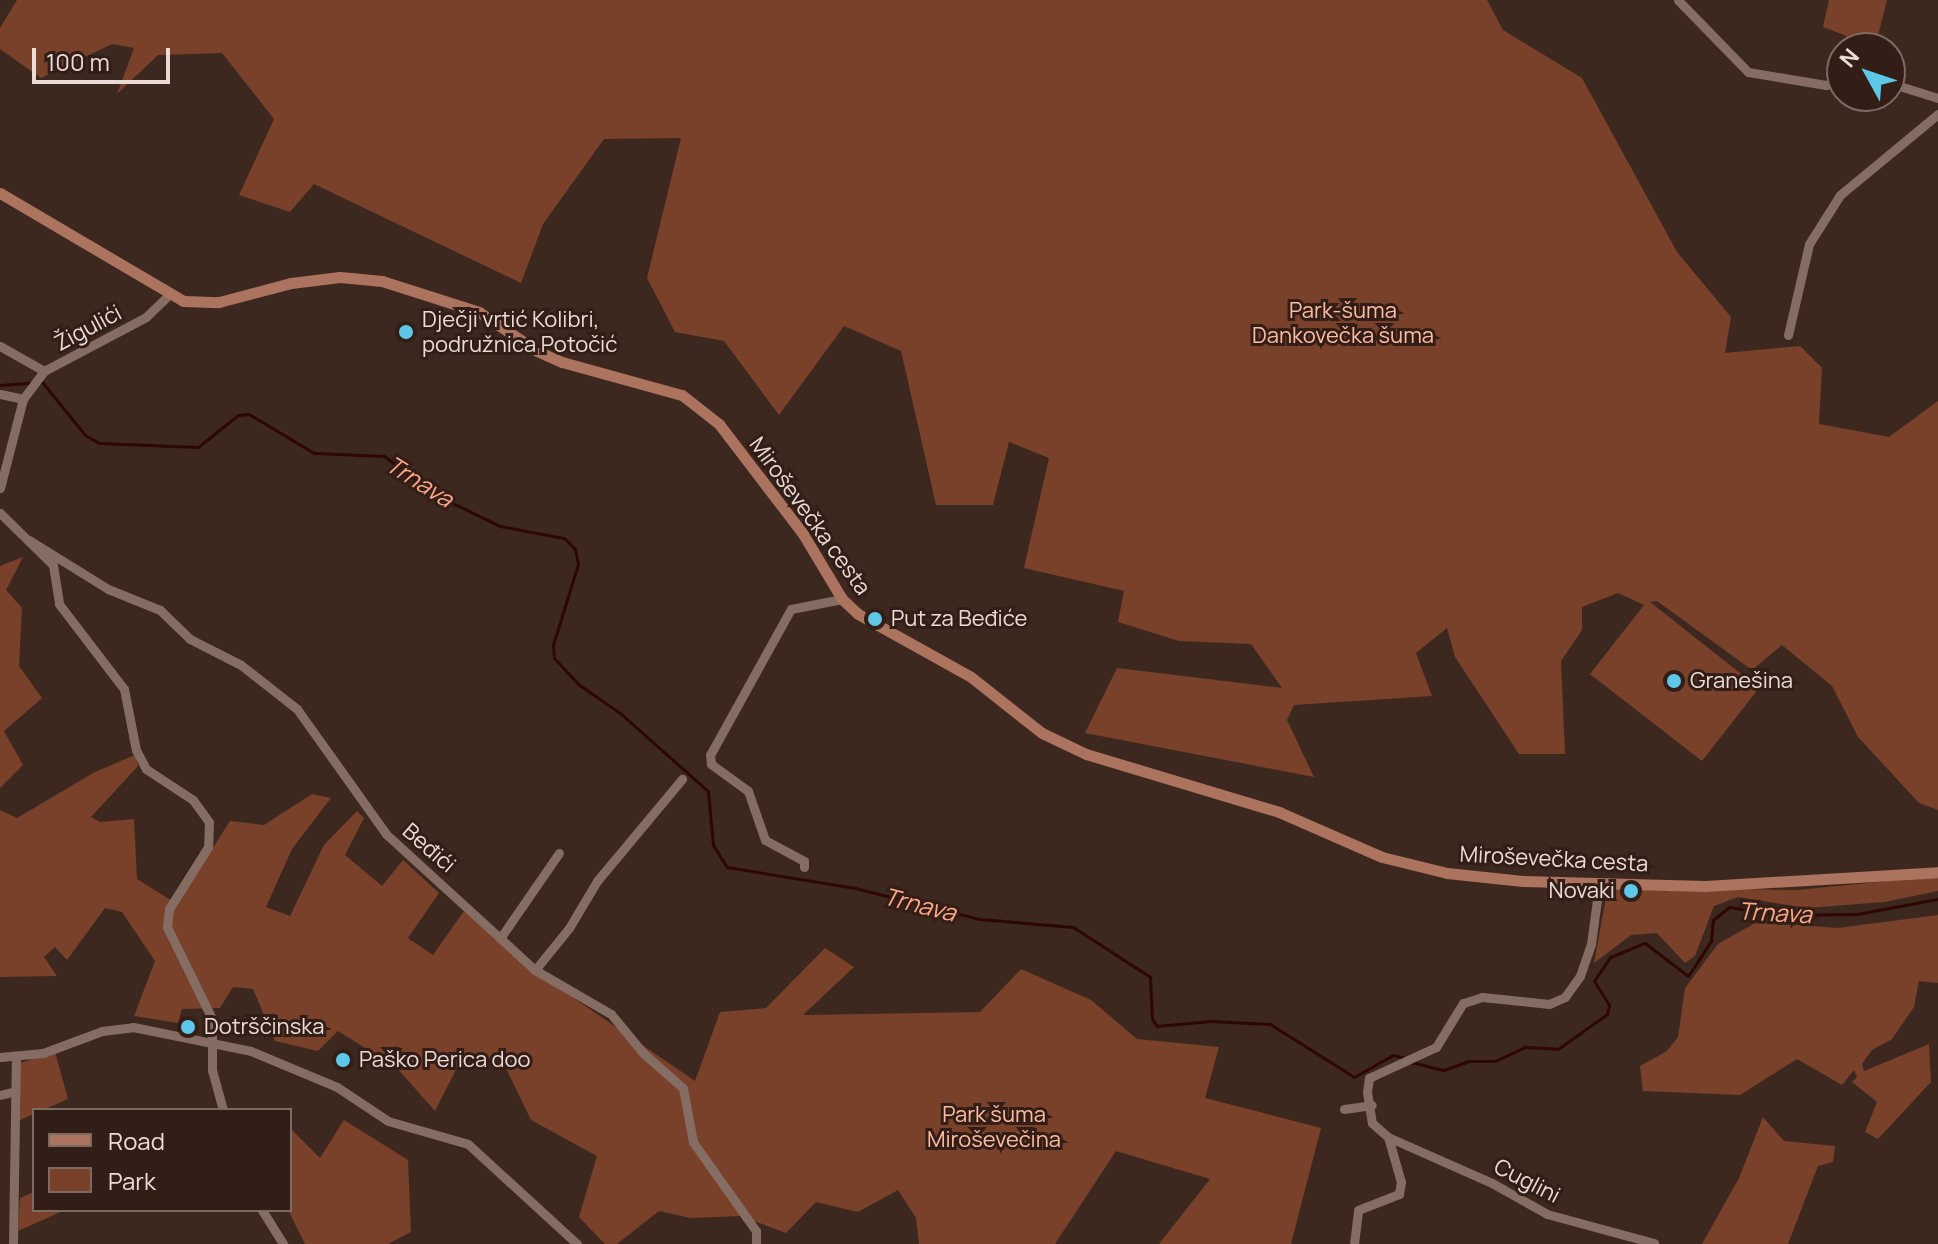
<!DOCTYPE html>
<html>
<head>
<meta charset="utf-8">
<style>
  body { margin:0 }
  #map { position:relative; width:1938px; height:1244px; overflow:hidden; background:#3d2820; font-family:Manrope,sans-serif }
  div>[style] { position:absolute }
  .green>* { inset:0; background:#79402a }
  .stream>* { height:3px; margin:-1.5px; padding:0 1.5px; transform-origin:1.5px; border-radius:1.5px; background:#2e0800 }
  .minor>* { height:9px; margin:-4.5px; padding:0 4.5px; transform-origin:4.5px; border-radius:4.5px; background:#866d64 }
  .major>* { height:11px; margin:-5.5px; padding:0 5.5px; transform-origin:5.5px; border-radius:5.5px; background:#ac735e }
  .dots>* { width:22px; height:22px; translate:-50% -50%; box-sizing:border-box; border:4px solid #321e17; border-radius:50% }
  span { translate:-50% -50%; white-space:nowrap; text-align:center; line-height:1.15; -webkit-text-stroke:6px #321e17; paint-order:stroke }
  .park-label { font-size:22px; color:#fdbba2 }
  .poi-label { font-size:22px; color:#eadbd6 }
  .left { translate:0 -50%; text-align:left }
  .right { translate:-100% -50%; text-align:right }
  .street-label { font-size:22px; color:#eadbd6 }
  .water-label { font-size:24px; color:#fea888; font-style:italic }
  .legend { position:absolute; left:32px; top:1108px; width:260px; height:104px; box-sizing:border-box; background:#321e17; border:2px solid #7c6a63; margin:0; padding:10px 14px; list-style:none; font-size:24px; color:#eadbd6 }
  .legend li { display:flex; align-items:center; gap:16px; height:40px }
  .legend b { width:40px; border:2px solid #7c6a63 }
  .north { position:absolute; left:1826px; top:32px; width:80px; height:80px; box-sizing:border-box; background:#321e17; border:2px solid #7c6a63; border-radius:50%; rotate:310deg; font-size:22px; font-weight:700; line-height:32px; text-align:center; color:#eadbd6 }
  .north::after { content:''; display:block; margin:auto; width:28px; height:36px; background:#5dc7e8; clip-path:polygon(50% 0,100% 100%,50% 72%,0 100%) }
  .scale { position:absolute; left:32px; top:48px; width:138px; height:36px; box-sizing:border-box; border:4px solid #eadbd6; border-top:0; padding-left:10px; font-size:24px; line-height:28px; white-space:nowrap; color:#eadbd6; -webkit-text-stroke:6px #321e17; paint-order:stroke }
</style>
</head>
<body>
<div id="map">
  <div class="green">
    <div style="clip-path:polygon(17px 0,1487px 0,1503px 30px,1582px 78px,1677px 252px,1731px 317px,1725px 353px,1800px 346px,1822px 368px,1819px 424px,1889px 437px,1938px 401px,1938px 810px,1919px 803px,1858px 737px,1832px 686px,1782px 645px,1752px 670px,1657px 601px,1650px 602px,1759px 688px,1702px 761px,1590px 674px,1644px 605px,1618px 593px,1582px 607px,1582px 630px,1561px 661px,1565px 754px,1519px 754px,1455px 657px,1447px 628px,1416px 653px,1432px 696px,1294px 705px,1287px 720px,1314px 777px,1085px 733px,1117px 668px,1282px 688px,1251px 644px,1179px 641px,1118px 622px,1124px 591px,1024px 568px,1049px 458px,1009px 442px,993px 505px,936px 505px,901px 351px,844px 326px,779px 415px,724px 341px,675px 332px,647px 278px,681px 138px,604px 139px,543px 224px,521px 283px,314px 184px,290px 212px,239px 195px,274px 119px,222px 53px,158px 55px,117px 94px,134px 48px,112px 44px,41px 78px,0 49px,0 28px)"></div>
    <div style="clip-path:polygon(1829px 0,1887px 0,1875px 47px,1823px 27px)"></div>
    <div style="clip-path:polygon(23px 557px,6px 590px,22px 608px,19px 666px,42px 698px,4px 731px,23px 765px,0 788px,0 566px)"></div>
    <div style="clip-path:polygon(135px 755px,138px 766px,91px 817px,100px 822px,134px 819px,137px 879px,177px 904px,230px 821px,264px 825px,312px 794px,331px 798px,292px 849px,266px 907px,290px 916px,324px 845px,357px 811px,364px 818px,345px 855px,382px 886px,403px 860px,439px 893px,408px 938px,433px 955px,464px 911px,537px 973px,695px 1081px,720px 1012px,766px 1008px,825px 948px,854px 967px,803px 1015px,980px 1012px,1021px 969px,1091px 1000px,1137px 1039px,1219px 1047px,1205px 1098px,1321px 1128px,1291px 1244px,1159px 1244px,1210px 1179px,1116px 1151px,1055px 1244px,919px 1244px,916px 1218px,898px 1190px,858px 1212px,816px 1202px,786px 1233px,741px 1216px,691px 1218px,659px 1211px,617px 1244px,605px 1244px,579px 1217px,597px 1156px,531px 1120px,502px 1060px,462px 1058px,435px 1111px,397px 1068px,338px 1031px,318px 1051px,275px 1041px,253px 989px,233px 987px,220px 1008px,182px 1009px,178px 1023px,134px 1016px,155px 961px,122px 912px,105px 908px,67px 960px,55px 947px,44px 957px,57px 976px,0 977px,0 810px,17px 818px,95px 772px)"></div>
    <div style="clip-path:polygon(1938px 876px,1938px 891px,1884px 902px,1807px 908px,1738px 897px,1714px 906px,1695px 956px,1685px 963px,1657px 933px,1631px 935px,1594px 963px,1608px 887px,1797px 890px)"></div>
    <div style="clip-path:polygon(1938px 915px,1938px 983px,1919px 981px,1914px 1007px,1892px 1039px,1872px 1050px,1862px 1064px,1864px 1071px,1929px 1044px,1931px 1082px,1878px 1139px,1865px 1132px,1877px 1102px,1852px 1082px,1857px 1077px,1854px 1070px,1842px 1085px,1797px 1059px,1740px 1095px,1643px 1091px,1640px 1066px,1667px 1051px,1678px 1037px,1685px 988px,1718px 944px,1757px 922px,1838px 928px)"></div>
    <div style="clip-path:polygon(55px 1052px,68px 1099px,18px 1121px,20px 1063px)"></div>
    <div style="clip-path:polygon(1763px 1117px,1784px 1141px,1835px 1146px,1833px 1162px,1818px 1166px,1788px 1244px,1702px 1244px,1739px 1178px)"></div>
    <div style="clip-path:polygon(344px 1120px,408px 1160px,411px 1232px,388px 1244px,305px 1244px,288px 1210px,290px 1128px,320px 1158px)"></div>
    <div style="clip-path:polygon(34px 1192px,34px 1210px,65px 1210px,18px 1231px,20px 1198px)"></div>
  </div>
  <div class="stream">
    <div style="left:0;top:385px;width:42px;rotate:-4.1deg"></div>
    <div style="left:42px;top:382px;width:68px;rotate:50.9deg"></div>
    <div style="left:85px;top:435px;width:16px;rotate:30deg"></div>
    <div style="left:99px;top:443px;width:99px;rotate:2.3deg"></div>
    <div style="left:198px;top:447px;width:51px;rotate:-38.7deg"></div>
    <div style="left:238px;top:415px;width:11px;rotate:-5deg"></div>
    <div style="left:249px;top:414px;width:76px;rotate:31deg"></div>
    <div style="left:314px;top:453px;width:70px;rotate:2.5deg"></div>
    <div style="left:384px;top:456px;width:63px;rotate:37.2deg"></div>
    <div style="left:434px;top:494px;width:73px;rotate:25.9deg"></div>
    <div style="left:500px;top:526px;width:65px;rotate:10.6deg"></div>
    <div style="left:564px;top:538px;width:16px;rotate:45deg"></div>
    <div style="left:575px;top:549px;width:15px;rotate:79deg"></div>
    <div style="left:578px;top:564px;width:85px;rotate:107.2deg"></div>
    <div style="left:553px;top:645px;width:13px;rotate:86deg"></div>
    <div style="left:554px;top:658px;width:35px;rotate:47deg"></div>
    <div style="left:578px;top:684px;width:51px;rotate:34.6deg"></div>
    <div style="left:620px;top:713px;width:118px;rotate:41.6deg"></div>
    <div style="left:708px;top:791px;width:54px;rotate:84.7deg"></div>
    <div style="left:713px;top:845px;width:26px;rotate:58deg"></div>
    <div style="left:727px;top:867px;width:130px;rotate:9.3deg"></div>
    <div style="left:855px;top:888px;width:128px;rotate:14deg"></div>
    <div style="left:979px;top:919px;width:94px;rotate:4.9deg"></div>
    <div style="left:1073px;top:927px;width:92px;rotate:33deg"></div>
    <div style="left:1150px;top:977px;width:42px;rotate:87.3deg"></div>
    <div style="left:1152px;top:1019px;width:9px;rotate:54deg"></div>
    <div style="left:1157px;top:1026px;width:54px;rotate:-5.3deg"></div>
    <div style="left:1211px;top:1021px;width:59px;rotate:2.9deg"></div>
    <div style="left:1270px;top:1024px;width:99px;rotate:32.2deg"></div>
    <div style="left:1354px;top:1077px;width:45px;rotate:-29.4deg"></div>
    <div style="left:1393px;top:1055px;width:12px;rotate:14deg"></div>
    <div style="left:1411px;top:1062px;width:34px;rotate:14deg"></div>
    <div style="left:1444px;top:1070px;width:27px;rotate:-20deg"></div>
    <div style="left:1469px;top:1061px;width:26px"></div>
    <div style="left:1495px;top:1061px;width:33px;rotate:-25deg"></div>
    <div style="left:1525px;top:1047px;width:33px;rotate:3deg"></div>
    <div style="left:1558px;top:1049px;width:60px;rotate:-35.5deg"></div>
    <div style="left:1607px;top:1014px;width:9px;rotate:-77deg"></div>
    <div style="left:1609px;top:1005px;width:28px;rotate:-122deg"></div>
    <div style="left:1594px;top:981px;width:29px;rotate:-56deg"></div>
    <div style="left:1610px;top:957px;width:38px;rotate:-22deg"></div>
    <div style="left:1645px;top:943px;width:54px;rotate:37.5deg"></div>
    <div style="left:1688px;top:976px;width:42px;rotate:-56.7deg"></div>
    <div style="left:1711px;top:941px;width:21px;rotate:-85deg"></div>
    <div style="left:1713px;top:920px;width:21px;rotate:-39deg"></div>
    <div style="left:1729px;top:907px;width:53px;rotate:8.7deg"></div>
    <div style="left:1781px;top:915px;width:76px;rotate:-0.8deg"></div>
    <div style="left:1857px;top:914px;width:82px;rotate:-10.5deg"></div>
  </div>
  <div class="minor">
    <div style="left:1678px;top:0;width:100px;rotate:45.8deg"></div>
    <div style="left:1748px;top:72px;width:79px;rotate:9.5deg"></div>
    <div style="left:1826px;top:85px;width:17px;rotate:-17deg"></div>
    <div style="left:1890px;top:83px;width:50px;rotate:17.4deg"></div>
    <div style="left:1788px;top:335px;width:93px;rotate:-77deg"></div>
    <div style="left:1809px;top:244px;width:58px;rotate:-57.7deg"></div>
    <div style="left:1840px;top:195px;width:127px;rotate:-39.6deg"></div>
    <div style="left:0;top:346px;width:51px;rotate:29.6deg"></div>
    <div style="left:0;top:394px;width:24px;rotate:12deg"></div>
    <div style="left:0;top:488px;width:92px;rotate:-75.5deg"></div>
    <div style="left:23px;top:399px;width:35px;rotate:-53deg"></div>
    <div style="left:44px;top:371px;width:115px;rotate:-27.9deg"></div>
    <div style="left:146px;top:317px;width:33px;rotate:-44deg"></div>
    <div style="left:0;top:513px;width:74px;rotate:44.5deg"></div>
    <div style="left:53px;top:565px;width:39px;rotate:81deg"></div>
    <div style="left:59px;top:604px;width:107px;rotate:52.6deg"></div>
    <div style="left:124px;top:689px;width:62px;rotate:78.9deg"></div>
    <div style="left:136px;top:750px;width:21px;rotate:62deg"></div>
    <div style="left:146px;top:769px;width:56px;rotate:33.4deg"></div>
    <div style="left:193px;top:800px;width:27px;rotate:54deg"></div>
    <div style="left:209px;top:822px;width:25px;rotate:92deg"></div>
    <div style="left:208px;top:847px;width:73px;rotate:122.2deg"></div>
    <div style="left:169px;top:909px;width:18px;rotate:96deg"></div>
    <div style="left:167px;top:927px;width:102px;rotate:63.9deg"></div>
    <div style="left:212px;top:1019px;width:51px;rotate:90deg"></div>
    <div style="left:212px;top:1070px;width:41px;rotate:74.6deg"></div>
    <div style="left:29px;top:540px;width:93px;rotate:31.8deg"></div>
    <div style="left:108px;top:589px;width:56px;rotate:22deg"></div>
    <div style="left:160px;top:610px;width:42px;rotate:44deg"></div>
    <div style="left:190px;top:639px;width:57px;rotate:27deg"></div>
    <div style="left:241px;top:665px;width:71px;rotate:38.2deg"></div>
    <div style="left:297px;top:709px;width:153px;rotate:54.5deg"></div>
    <div style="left:386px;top:834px;width:202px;rotate:42.4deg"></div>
    <div style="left:535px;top:970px;width:88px;rotate:30.1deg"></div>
    <div style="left:611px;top:1014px;width:50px;rotate:50.6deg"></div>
    <div style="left:643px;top:1053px;width:53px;rotate:41.2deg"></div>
    <div style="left:683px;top:1088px;width:55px;rotate:79.5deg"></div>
    <div style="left:693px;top:1142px;width:109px;rotate:54.7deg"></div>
    <div style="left:756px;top:1231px;width:13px;rotate:90deg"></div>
    <div style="left:804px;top:867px;width:6px;rotate:-90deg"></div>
    <div style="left:804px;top:861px;width:44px;rotate:-151.7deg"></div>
    <div style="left:765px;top:840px;width:52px;rotate:-109.1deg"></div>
    <div style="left:748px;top:791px;width:46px;rotate:-143.9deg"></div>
    <div style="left:711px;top:764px;width:9px;rotate:-96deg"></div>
    <div style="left:710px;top:755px;width:167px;rotate:-61deg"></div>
    <div style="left:791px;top:609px;width:52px;rotate:-11.1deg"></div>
    <div style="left:1599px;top:885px;width:60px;rotate:97.7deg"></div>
    <div style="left:1591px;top:944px;width:34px;rotate:109deg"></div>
    <div style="left:1580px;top:976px;width:26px;rotate:126deg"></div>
    <div style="left:1565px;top:997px;width:17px;rotate:156deg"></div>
    <div style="left:1549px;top:1004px;width:67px;rotate:-174deg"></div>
    <div style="left:1482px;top:997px;width:20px;rotate:162deg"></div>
    <div style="left:1463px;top:1003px;width:52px;rotate:121.5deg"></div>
    <div style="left:1436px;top:1047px;width:74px;rotate:155.2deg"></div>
    <div style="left:1369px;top:1078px;width:14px;rotate:98deg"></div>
    <div style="left:1367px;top:1092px;width:31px;rotate:81deg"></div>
    <div style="left:1372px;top:1123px;width:21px;rotate:41deg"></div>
    <div style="left:1388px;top:1137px;width:114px;rotate:23.9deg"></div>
    <div style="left:1492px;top:1183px;width:63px;rotate:29.4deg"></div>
    <div style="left:1547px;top:1214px;width:111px;rotate:15.2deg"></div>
    <div style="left:501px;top:937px;width:102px;rotate:-55.4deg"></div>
    <div style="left:535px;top:970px;width:54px;rotate:-51deg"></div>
    <div style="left:569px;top:928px;width:55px;rotate:-59.2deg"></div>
    <div style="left:597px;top:881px;width:133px;rotate:-50.2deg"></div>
    <div style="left:0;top:1057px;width:43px;rotate:-5.3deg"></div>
    <div style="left:43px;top:1053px;width:63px;rotate:-20.4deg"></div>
    <div style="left:102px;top:1031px;width:31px;rotate:-7deg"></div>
    <div style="left:133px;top:1027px;width:120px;rotate:11.5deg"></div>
    <div style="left:251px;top:1051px;width:93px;rotate:22.7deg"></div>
    <div style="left:337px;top:1087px;width:61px;rotate:33.7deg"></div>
    <div style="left:388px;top:1121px;width:83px;rotate:16deg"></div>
    <div style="left:468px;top:1144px;width:148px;rotate:42.5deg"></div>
    <div style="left:0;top:1095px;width:16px;rotate:-14deg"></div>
    <div style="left:1344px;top:1109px;width:28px;rotate:-8deg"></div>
    <div style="left:262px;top:1210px;width:40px;rotate:58deg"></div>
    <div style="left:13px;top:1244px;width:186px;rotate:-89.1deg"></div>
    <div style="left:1354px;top:1244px;width:34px;rotate:-83deg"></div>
    <div style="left:1358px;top:1210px;width:44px;rotate:-21.3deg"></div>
    <div style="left:1399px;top:1194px;width:12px;rotate:-81deg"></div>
    <div style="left:1401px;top:1182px;width:47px;rotate:-106.1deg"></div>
  </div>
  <div class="major">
    <div style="left:0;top:193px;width:212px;rotate:30.5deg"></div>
    <div style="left:183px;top:301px;width:36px;rotate:2deg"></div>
    <div style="left:219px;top:302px;width:74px;rotate:-14.8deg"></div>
    <div style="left:291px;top:283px;width:49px;rotate:-7deg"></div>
    <div style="left:340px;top:277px;width:42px;rotate:5.4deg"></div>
    <div style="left:382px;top:281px;width:102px;rotate:17.7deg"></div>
    <div style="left:479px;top:312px;width:70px;rotate:33.9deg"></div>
    <div style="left:537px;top:351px;width:27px;rotate:24deg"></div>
    <div style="left:562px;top:362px;width:124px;rotate:15.4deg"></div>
    <div style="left:682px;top:395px;width:47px;rotate:38.1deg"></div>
    <div style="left:719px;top:424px;width:138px;rotate:52.6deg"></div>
    <div style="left:803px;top:534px;width:76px;rotate:59deg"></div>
    <div style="left:842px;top:599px;width:22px;rotate:43deg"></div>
    <div style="left:858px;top:614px;width:129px;rotate:29.1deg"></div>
    <div style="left:971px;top:677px;width:90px;rotate:38.3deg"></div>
    <div style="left:1042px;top:733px;width:49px;rotate:25.5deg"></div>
    <div style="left:1086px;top:754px;width:202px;rotate:16.7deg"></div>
    <div style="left:1279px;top:812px;width:112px;rotate:23.6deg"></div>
    <div style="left:1382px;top:857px;width:67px;rotate:13.8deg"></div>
    <div style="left:1447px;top:873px;width:76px;rotate:6deg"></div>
    <div style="left:1523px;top:881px;width:182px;rotate:1.6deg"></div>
    <div style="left:1705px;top:886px;width:233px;rotate:-3.4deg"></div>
  </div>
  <div class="dots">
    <div style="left:406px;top:332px;background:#5dc7e8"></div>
    <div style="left:875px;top:619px;background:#5dc7e8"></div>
    <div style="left:1674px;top:681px;background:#5dc7e8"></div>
    <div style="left:1631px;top:891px;background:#5dc7e8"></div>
    <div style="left:188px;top:1027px;background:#5dc7e8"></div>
    <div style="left:343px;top:1060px;background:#5dc7e8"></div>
  </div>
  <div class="park-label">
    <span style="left:1343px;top:323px">Park-šuma<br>Dankovečka šuma</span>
    <span style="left:994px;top:1127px">Park šuma<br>Miroševečina</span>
  </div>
  <div class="poi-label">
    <span class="left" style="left:422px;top:332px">Dječji vrtić Kolibri,<br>podružnica Potočić</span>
    <span class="left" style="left:891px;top:619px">Put za Beđiće</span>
    <span class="left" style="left:1690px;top:681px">Granešina</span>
    <span class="right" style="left:1615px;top:891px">Novaki</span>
    <span class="left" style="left:204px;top:1027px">Dotrščinska</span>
    <span class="left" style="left:359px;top:1060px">Paško Perica doo</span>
  </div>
  <div class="street-label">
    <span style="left:88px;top:328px;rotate:-28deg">Žigulići</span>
    <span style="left:810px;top:516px;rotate:54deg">Miroševečka cesta</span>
    <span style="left:429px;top:848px;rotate:41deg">Beđići</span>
    <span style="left:1554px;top:859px;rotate:3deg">Miroševečka cesta</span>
    <span style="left:1527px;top:1181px;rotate:27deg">Cuglini</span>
  </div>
  <div class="water-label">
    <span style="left:420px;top:481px;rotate:32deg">Trnava</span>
    <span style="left:920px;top:904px;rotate:14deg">Trnava</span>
    <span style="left:1775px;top:912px;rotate:3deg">Trnava</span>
  </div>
  <ul class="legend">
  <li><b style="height:10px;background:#ac735e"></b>Road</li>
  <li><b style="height:22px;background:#79402a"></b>Park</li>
  </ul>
  <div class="north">N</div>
  <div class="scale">100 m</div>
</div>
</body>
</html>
